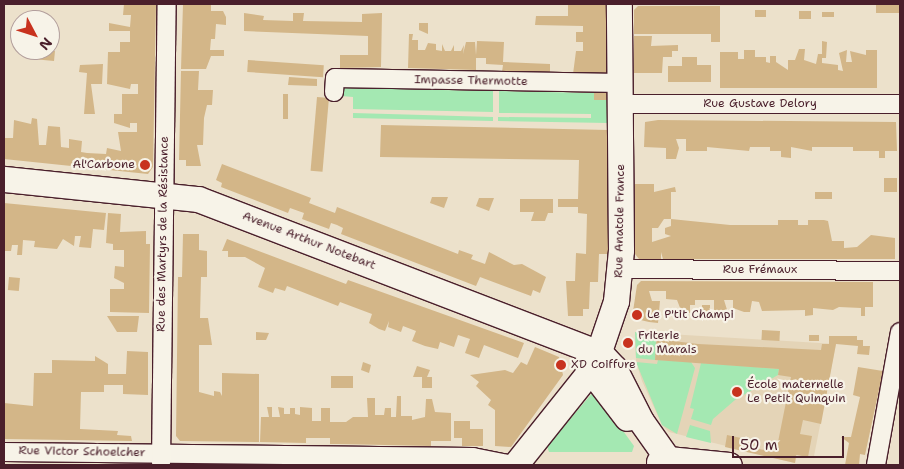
<!DOCTYPE html>
<html>
<head>
<meta charset="utf-8">
<style>
  body { margin:0 }
  #map { position:relative; width:904px; height:469px; overflow:hidden; background:#ece1cb; font-family:"Shantell Sans",sans-serif }
  div>[style] { position:absolute }
  .built>* { inset:0; background:#e4d4b7 }
  .green>* { inset:0; background:#a4e8b2 }
  .building>* { inset:0; background:#d3b688; transform-origin:0 0 }
  .roads { filter:drop-shadow(1px 0 #4a1f2b) drop-shadow(-1px 0 #4a1f2b) drop-shadow(0 1px #4a1f2b) drop-shadow(0 -1px #4a1f2b) }
  .street>* { height:18px; margin:-9px; padding:0 9px; transform-origin:9px; border-radius:9px; background:#f7f3e8 }
  .secondary>* { height:25px; margin:-12.5px; padding:0 12.5px; transform-origin:12.5px; border-radius:12.5px; background:#f7f3e8 }
  .dots>* { width:14px; height:14px; translate:-50% -50%; box-sizing:border-box; border:2px solid #f7f3e8; border-radius:50% }
  span { translate:-50% -50%; white-space:nowrap; text-align:center; line-height:1.15; -webkit-text-stroke:4.5px #f7f3e8; paint-order:stroke }
  .street-label { font-size:12px; color:#4a1f2b }
  .poi-label { font-size:12px; color:#4a1f2b }
  .right { translate:-100% -50%; text-align:right }
  .left { translate:0 -50%; text-align:left }
  .frame { position:absolute; inset:0; border:5px solid #4a1f2b; pointer-events:none }
  .north { position:absolute; left:10px; top:10px; width:50px; height:50px; box-sizing:border-box; background:#f7f3e8; border:1px solid #b29e9c; border-radius:50%; rotate:130deg; font-size:14px; font-weight:700; line-height:20px; text-align:center; color:#4a1f2b }
  .north::after { content:''; display:block; margin:auto; width:18px; height:22px; background:#c8321e; clip-path:polygon(50% 0,100% 100%,50% 72%,0 100%) }
  .scale { position:absolute; left:732px; top:436px; width:112px; height:22px; box-sizing:border-box; border:2px solid #4a1f2b; border-top:0; padding-left:6px; font-size:15px; line-height:18px; white-space:nowrap; color:#4a1f2b; -webkit-text-stroke:4px #f7f3e8; paint-order:stroke }
</style>
</head>
<body>
<div id="map">
  <div class="built">
    <div style="clip-path:polygon(635px 332px,836px 344px,814px 456px,797px 455px,795px 463px,669px 432px,662px 425px,642px 381px,636px 362px)"></div>
  </div>
  <div class="green">
    <div style="clip-path:polygon(342px 88px,493px 91px,493px 112px,353px 109px,353px 97px,341px 96px)"></div>
    <div style="clip-path:polygon(499px 91px,594px 93px,595px 100px,608px 100px,608px 123px,498px 121px,498px 117px,591px 118px,591px 114px,499px 113px)"></div>
    <div style="clip-path:polygon(353px 113px,493px 117px,493px 121px,353px 118px)"></div>
    <div style="clip-path:polygon(635px 332px,657px 333px,655px 360px,636px 358px)"></div>
    <div style="clip-path:polygon(658px 360px,691px 362px,695px 368px,677px 434px,662px 425px,636px 362px,657px 364px)"></div>
    <div style="clip-path:polygon(701px 363px,779px 369px,778px 375px,735px 400px,713px 419px,711px 425px,691px 419px,694px 409px,690px 408px)"></div>
    <div style="clip-path:polygon(594px 391px,634px 446px,632px 452px,549px 452px,547px 446px)"></div>
    <div style="clip-path:polygon(690px 425px,710px 431px,711px 443px,686px 437px)"></div>
  </div>
  <div class="building">
    <div style="clip-path:polygon(124px 4px,156px 4px,153px 167px,148px 174px,4px 159px,4px 130px,5px 138px,13px 138px,14px 120px,31px 124px,32px 118px,37px 119px,39px 145px,46px 145px,48px 126px,60px 127px,61px 147px,69px 148px,69px 139px,82px 141px,81px 152px,87px 153px,106px 154px,107px 148px,121px 151px,118px 132px,137px 132px,137px 123px,130px 123px,130px 128px,114px 123px,114px 114px,122px 114px,122px 94px,138px 94px,138px 84px,131px 84px,130px 89px,107px 84px,108px 52px,120px 52px,120px 42px,130px 42px,130px 31px,109px 31px,109px 23px,130px 27px,131px 15px,123px 15px)"></div>
    <div style="clip-path:polygon(183px 4px,211px 4px,211px 11px,223px 11px,226px 17px,226px 25px,216px 24px,215px 39px,211px 39px,210px 50px,224px 50px,224px 56px,211px 56px,206px 69px,181px 69px)"></div>
    <div style="clip-path:polygon(568px 4px,607px 4px,608px 74px,573px 74px,576px 51px,583px 51px,583px 42px,576px 42px,576px 32px,583px 32px,583px 26px,535px 25px,536px 16px,568px 16px)"></div>
    <div style="left:876px;top:4px;width:24px;height:9px"></div>
    <div style="clip-path:polygon(638px 6px,720px 6px,720px 42px,711px 42px,711px 34px,634px 34px,634px 10px)"></div>
    <div style="left:755px;top:10px;width:11px;height:7px"></div>
    <div style="left:799px;top:11px;width:12px;height:8px"></div>
    <div style="left:822px;top:12px;width:12px;height:5px"></div>
    <div style="clip-path:polygon(244px 13px,264px 16px,263px 20px,293px 21px,293px 13px,304px 13px,303px 21px,362px 22px,362px 14px,382px 13px,381px 67px,340px 68px,340px 55px,368px 55px,368px 36px,244px 31px)"></div>
    <div style="clip-path:polygon(419px 23px,428px 23px,428px 34px,419px 30px)"></div>
    <div style="clip-path:polygon(409px 34px,413px 34px,412px 40px,418px 40px,418px 50px,425px 50px,428px 43px,436px 44px,436px 50px,442px 51px,442px 44px,445px 51px,451px 51px,454px 45px,454px 51px,461px 51px,464px 45px,463px 54px,466px 42px,475px 42px,476px 55px,477px 41px,504px 42px,503px 62px,550px 64px,550px 74px,502px 72px,503px 65px,486px 64px,486px 58px,476px 58px,476px 70px,408px 68px)"></div>
    <div style="clip-path:polygon(634px 36px,652px 36px,651px 46px,678px 45px,678px 51px,672px 51px,672px 57px,663px 57px,662px 73px,634px 73px)"></div>
    <div style="clip-path:polygon(822px 41px,827px 42px,826px 58px,822px 58px,822px 63px,838px 65px,838px 70px,843px 71px,839px 53px,847px 50px,846px 62px,852px 62px,850px 51px,866px 55px,866px 50px,877px 50px,877px 88px,720px 88px,720px 52px,738px 52px,738px 59px,744px 59px,744px 50px,755px 50px,755px 57px,766px 57px,766px 62px,770px 63px,770px 56px,776px 56px,776px 62px,788px 70px,788px 60px,795px 60px,799px 49px,805px 49px,804px 60px,816px 64px,818px 54px,822px 54px)"></div>
    <div style="clip-path:polygon(33px 51px,55px 51px,54px 61px,33px 59px)"></div>
    <div style="clip-path:polygon(682px 57px,697px 57px,697px 65px,711px 65px,711px 82px,668px 82px,668px 66px,682px 66px)"></div>
    <div style="left:248px;top:60px;width:76px;height:12px;rotate:4deg"></div>
    <div style="clip-path:polygon(103px 64px,102px 84px,91px 84px,95px 114px,84px 114px,87px 73px,79px 72px,80px 65px)"></div>
    <div style="clip-path:polygon(181px 71px,199px 71px,198px 90px,213px 90px,212px 105px,207px 105px,204px 118px,203px 145px,197px 145px,201px 166px,186px 166px,186px 160px,179px 160px)"></div>
    <div style="clip-path:polygon(289px 77px,317px 79px,317px 86px,288px 85px)"></div>
    <div style="left:594px;top:93px;width:14px;height:7px"></div>
    <div style="left:283px;top:94px;width:5px;height:25px"></div>
    <div style="left:317px;top:97px;width:12px;height:74px;rotate:5deg"></div>
    <div style="clip-path:polygon(658px 120px,896px 122px,897px 151px,885px 151px,885px 158px,879px 158px,879px 151px,853px 151px,853px 147px,812px 147px,812px 151px,791px 147px,791px 158px,781px 157px,781px 151px,770px 151px,770px 147px,750px 147px,749px 151px,707px 147px,707px 151px,686px 151px,686px 139px,676px 139px,679px 148px,676px 159px,666px 159px,666px 148px,644px 147px,645px 122px)"></div>
    <div style="clip-path:polygon(381px 125px,608px 130px,609px 254px,599px 254px,598px 282px,590px 282px,589px 309px,583px 309px,583px 316px,568px 316px,566px 281px,575px 281px,576px 253px,586px 254px,587px 214px,578px 213px,578px 207px,558px 207px,558px 199px,578px 199px,579px 160px,380px 157px)"></div>
    <div style="clip-path:polygon(222px 164px,311px 198px,309px 203px,335px 213px,337px 207px,458px 254px,459px 250px,473px 255px,471px 259px,485px 264px,489px 252px,514px 265px,522px 264px,546px 277px,540px 293px,533px 290px,531px 296px,480px 277px,476px 286px,341px 234px,343px 228px,337px 225px,331px 223px,329px 229px,302px 219px,304px 213px,290px 208px,288px 213px,221px 187px,222px 183px,216px 180px)"></div>
    <div style="left:884px;top:178px;width:13px;height:14px"></div>
    <div style="clip-path:polygon(evenodd,635px 184px,654px 184px,654px 192px,675px 187px,676px 192px,671px 192px,671px 219px,730px 225px,778px 225px,778px 220px,798px 220px,798px 225px,808px 225px,808px 220px,824px 220px,828px 221px,832px 241px,844px 241px,844px 248px,857px 247px,871px 235px,895px 238px,895px 259px,663px 259px,661px 252px,661px 259px,639px 259px,635px 254px,635px 184px,664px 219px,671px 219px,671px 226px,665px 228px,665px 234px,671px 236px,652px 242px,652px 228px,658px 228px,664px 219px)"></div>
    <div style="left:815px;top:192px;width:17px;height:7px"></div>
    <div style="clip-path:polygon(432px 197px,448px 197px,444px 208px,430px 203px)"></div>
    <div style="clip-path:polygon(479px 198px,494px 198px,489px 211px,476px 206px)"></div>
    <div style="clip-path:polygon(520px 199px,553px 199px,553px 213px,548px 213px,545px 221px,531px 221px,534px 212px,520px 212px)"></div>
    <div style="clip-path:polygon(4px 203px,106px 213px,104px 230px,93px 229px,91px 248px,79px 247px,81px 236px,75px 236px,74px 246px,63px 239px,57px 249px,34px 247px,35px 241px,23px 240px,22px 255px,17px 255px,18px 245px,12px 245px,11px 251px,4px 251px)"></div>
    <div style="clip-path:polygon(108px 213px,121px 214px,120px 232px,146px 231px,146px 244px,150px 244px,149px 313px,110px 312px,110px 289px,124px 289px,124px 283px,114px 278px,115px 266px,124px 267px,124px 250px,113px 250px,113px 244px,106px 243px)"></div>
    <div style="clip-path:polygon(183px 234px,199px 234px,199px 250px,207px 251px,207px 277px,201px 277px,200px 318px,208px 318px,212px 345px,199px 345px,199px 392px,214px 396px,214px 391px,220px 392px,222px 396px,222px 373px,259px 374px,259px 442px,180px 441px,176px 436px,178px 277px,182px 277px)"></div>
    <div style="clip-path:polygon(227px 239px,346px 284px,348px 280px,524px 343px,518px 358px,484px 345px,479px 358px,465px 353px,470px 339px,458px 335px,454px 347px,440px 342px,438px 349px,425px 346px,412px 341px,416px 331px,403px 326px,401px 332px,388px 327px,389px 321px,385px 331px,379px 329px,369px 323px,372px 314px,340px 302px,338px 306px,287px 286px,285px 291px,275px 288px,273px 293px,258px 287px,265px 268px,245px 257px,228px 257px,228px 251px,222px 251px)"></div>
    <div style="left:9px;top:277px;width:11px;height:13px;rotate:5deg"></div>
    <div style="clip-path:polygon(641px 281px,873px 282px,873px 307px,865px 307px,865px 316px,861px 316px,861px 308px,839px 307px,833px 310px,813px 308px,813px 315px,805px 316px,805px 310px,762px 311px,759px 302px,752px 301px,750px 312px,744px 312px,733px 308px,733px 300px,724px 300px,728px 313px,714px 313px,714px 300px,695px 300px,695px 305px,690px 305px,690px 313px,682px 313px,677px 300px,666px 299px,666px 291px,649px 291px,652px 301px,660px 301px,658px 323px,649px 322px,632px 318px,637px 285px)"></div>
    <div style="left:702px;top:305px;width:8px;height:8px"></div>
    <div style="clip-path:polygon(107px 316px,139px 316px,137px 332px,117px 332px)"></div>
    <div style="left:762px;top:330px;width:18px;height:10px;rotate:3deg"></div>
    <div style="clip-path:polygon(256px 332px,269px 333px,266px 340px,256px 340px)"></div>
    <div style="clip-path:polygon(657px 333px,665px 334px,665px 340px,698px 344px,821px 350px,822px 344px,829px 344px,829px 336px,857px 336px,857px 340px,863px 340px,863px 346px,870px 346px,869px 355px,857px 354px,858px 346px,836px 344px,821px 424px,803px 420px,800px 434px,812px 436px,808px 457px,796px 455px,795px 463px,725px 447px,727px 435px,755px 441px,753px 448px,776px 452px,791px 377px,778px 375px,779px 369px,655px 360px)"></div>
    <div style="left:809px;top:335px;width:10px;height:6px"></div>
    <div style="clip-path:polygon(535px 347px,559px 357px,563px 375px,511px 447px,495px 446px,495px 410px,488px 405px,491px 400px,476px 386px,479px 382px,470px 375px,505px 370px,513px 373px,521px 362px,527px 365px)"></div>
    <div style="clip-path:polygon(127px 351px,148px 352px,148px 395px,123px 394px,123px 385px,104px 385px,104px 392px,81px 392px,80px 429px,118px 431px,117px 435px,131px 436px,132px 441px,4px 439px,4px 403px,33px 406px,34px 373px,52px 373px,52px 360px,95px 361px,95px 356px,108px 364px,108px 374px,126px 374px)"></div>
    <div style="clip-path:polygon(363px 362px,371px 365px,369px 373px,361px 370px)"></div>
    <div style="clip-path:polygon(417px 366px,430px 370px,427px 377px,432px 377px,432px 388px,422px 388px,422px 377px,413px 377px)"></div>
    <div style="clip-path:polygon(858px 367px,883px 371px,865px 455px,860px 454px,859px 465px,845px 465px,849px 443px,841px 437px,851px 437px,860px 397px,853px 395px)"></div>
    <div style="left:331px;top:376px;width:22px;height:12px"></div>
    <div style="clip-path:polygon(397px 396px,401px 396px,401px 416px,412px 416px,412px 420px,425px 417px,426px 399px,432px 399px,435px 412px,451px 413px,451px 441px,431px 441px,431px 446px,339px 444px,330px 444px,330px 438px,306px 438px,306px 443px,260px 442px,261px 417px,269px 417px,267px 407px,272px 407px,272px 417px,280px 417px,278px 407px,284px 408px,284px 414px,290px 414px,290px 408px,295px 408px,295px 414px,300px 415px,300px 407px,312px 408px,312px 421px,321px 421px,321px 408px,330px 408px,330px 422px,346px 422px,353px 417px,368px 417px,367px 398px,375px 398px,375px 415px,384px 415px,385px 408px,391px 408px,391px 417px,396px 417px)"></div>
    <div style="clip-path:polygon(454px 421px,470px 421px,470px 429px,483px 429px,483px 446px,462px 446px,462px 438px,454px 438px)"></div>
  </div>
  <div class="roads">
    <div class="street">
      <div style="left:334px;top:92px;width:14px;rotate:-86deg"></div>
      <div style="left:335px;top:78px;width:285px;rotate:1deg"></div>
      <div style="left:620px;top:104px;width:280px"></div>
      <div style="left:620px;top:269px;width:280px;rotate:0.4deg"></div>
      <div style="left:4px;top:452px;width:469px;rotate:0.6deg"></div>
      <div style="left:473px;top:457px;width:41px;rotate:11.3deg"></div>
      <div style="left:161px;top:463px;width:459px;rotate:-89.3deg"></div>
      <div style="left:876px;top:465px;width:135px;rotate:-79.8deg"></div>
    </div>
    <div class="secondary">
      <div style="left:4px;top:179px;width:195px;rotate:5.9deg"></div>
      <div style="left:198px;top:199px;width:432px;rotate:21deg"></div>
      <div style="left:601px;top:354px;width:19px;rotate:47deg"></div>
      <div style="left:614px;top:368px;width:59px;rotate:63deg"></div>
      <div style="left:641px;top:421px;width:54px;rotate:54.8deg"></div>
      <div style="left:591px;top:371px;width:59px;rotate:52.5deg"></div>
      <div style="left:659px;top:462px;width:9px;rotate:-18deg"></div>
      <div style="left:668px;top:459px;width:61px;rotate:5.6deg"></div>
      <div style="left:515px;top:465px;width:127px;rotate:-51.4deg"></div>
      <div style="left:594px;top:366px;width:69px;rotate:-71.3deg"></div>
      <div style="left:616px;top:301px;width:51px;rotate:-84.4deg"></div>
      <div style="left:621px;top:250px;width:246px;rotate:-90.5deg"></div>
    </div>
  </div>
  <div class="dots">
    <div style="left:145px;top:165px;background:#c8321e"></div>
    <div style="left:637px;top:315px;background:#c8321e"></div>
    <div style="left:628px;top:343px;background:#c8321e"></div>
    <div style="left:561px;top:365px;background:#c8321e"></div>
    <div style="left:737px;top:392px;background:#c8321e"></div>
  </div>
  <div class="street-label">
    <span style="left:471px;top:81px;rotate:1deg">Impasse Thermotte</span>
    <span style="left:760px;top:104px">Rue Gustave Delory</span>
    <span style="left:620px;top:221px;rotate:-89deg">Rue Anatole France</span>
    <span style="left:163px;top:234px;rotate:-89deg">Rue des Martyrs de la Résistance</span>
    <span style="left:309px;top:241px;rotate:21deg">Avenue Arthur Notebart</span>
    <span style="left:760px;top:270px">Rue Frémaux</span>
    <span style="left:82px;top:452px;rotate:1deg">Rue Victor Schoelcher</span>
  </div>
  <div class="poi-label">
    <span class="right" style="left:135px;top:165px">Al'Carbone</span>
    <span class="left" style="left:647px;top:315px">Le P'tit Champi</span>
    <span class="left" style="left:638px;top:343px">Friterie<br>du Marais</span>
    <span class="left" style="left:571px;top:365px">XD Coiffure</span>
    <span class="left" style="left:747px;top:392px">École maternelle<br>Le Petit Quinquin</span>
  </div>
  <div class="frame"></div>
  <div class="north">N</div>
  <div class="scale">50 m</div>
</div>
</body>
</html>
